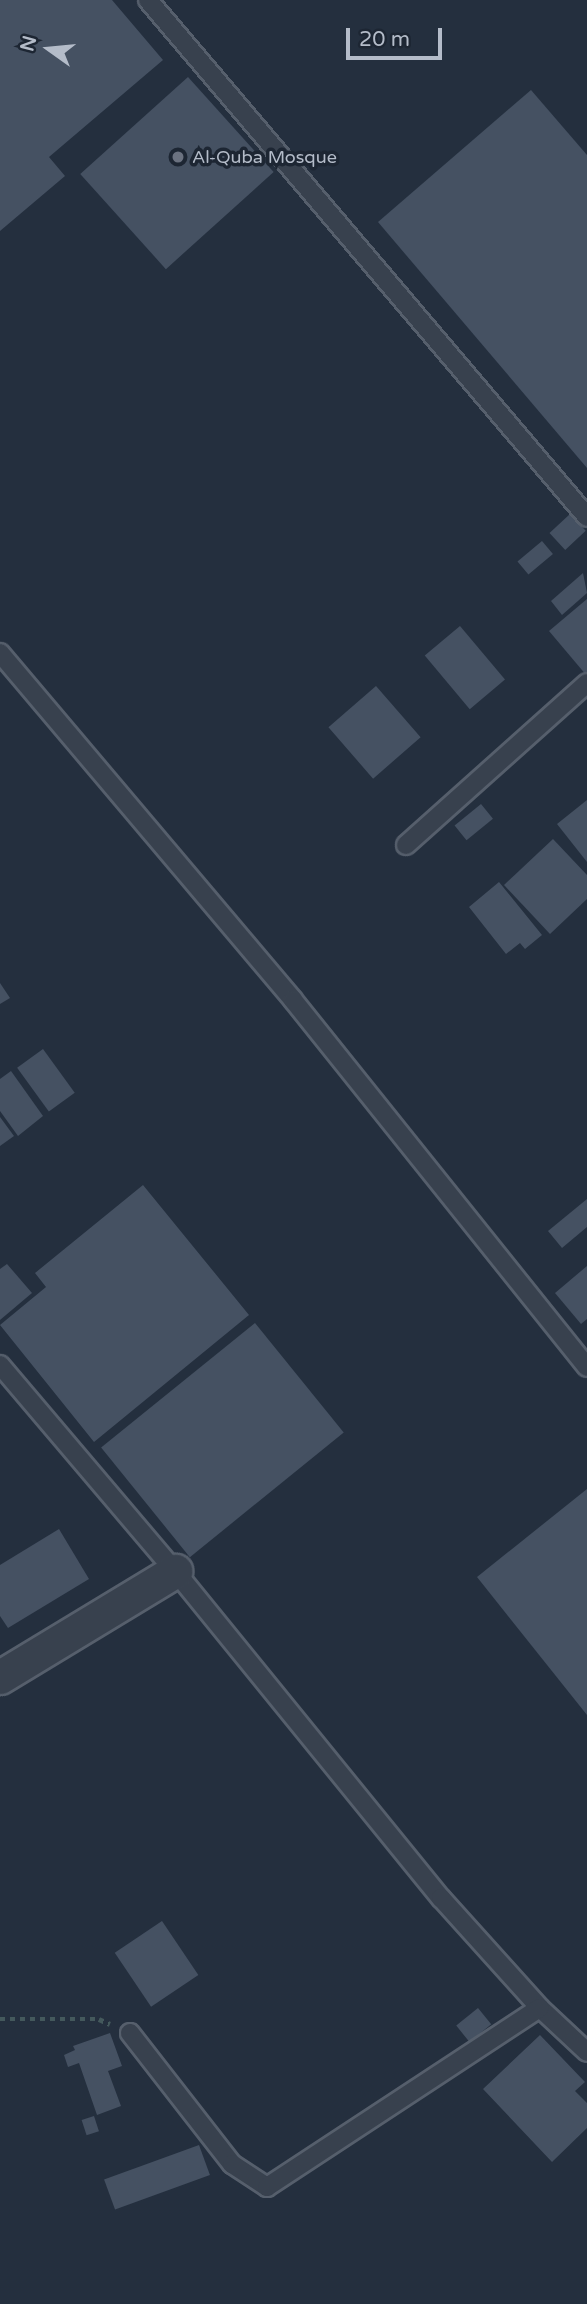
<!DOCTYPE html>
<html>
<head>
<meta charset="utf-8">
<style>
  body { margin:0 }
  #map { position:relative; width:587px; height:2304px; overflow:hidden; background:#242f3e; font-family:"Varela Round",sans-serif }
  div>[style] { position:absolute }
  .building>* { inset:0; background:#455162; transform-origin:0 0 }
  .path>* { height:4.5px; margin-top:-2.25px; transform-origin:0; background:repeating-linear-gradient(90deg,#44595c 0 5px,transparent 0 10px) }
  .roads { filter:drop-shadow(2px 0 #565f6c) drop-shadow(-2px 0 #565f6c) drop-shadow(0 2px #565f6c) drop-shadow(0 -2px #565f6c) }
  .lane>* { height:18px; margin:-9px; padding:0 9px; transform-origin:9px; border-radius:9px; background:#38414e }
  .street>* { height:33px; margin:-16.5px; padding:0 16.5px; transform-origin:16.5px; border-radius:16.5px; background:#38414e }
  .dots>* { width:19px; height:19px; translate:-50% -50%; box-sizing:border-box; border:4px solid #1d2633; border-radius:50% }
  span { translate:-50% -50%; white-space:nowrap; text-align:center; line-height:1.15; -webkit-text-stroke:7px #1d2633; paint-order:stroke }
  .poi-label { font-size:18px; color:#b4bcc9 }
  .left { translate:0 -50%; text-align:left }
  .north { position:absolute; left:14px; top:14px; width:70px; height:70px; -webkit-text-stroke:5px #1d2633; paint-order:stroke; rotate:285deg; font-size:19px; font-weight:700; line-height:28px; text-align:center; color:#b4bcc9 }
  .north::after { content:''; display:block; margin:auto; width:24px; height:32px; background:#b4bcc9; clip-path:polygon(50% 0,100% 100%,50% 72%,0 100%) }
  .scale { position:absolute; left:346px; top:28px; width:96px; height:32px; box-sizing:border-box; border:4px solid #b4bcc9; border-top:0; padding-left:9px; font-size:21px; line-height:24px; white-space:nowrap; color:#b4bcc9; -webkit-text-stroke:5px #1d2633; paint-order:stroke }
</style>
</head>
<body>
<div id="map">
  <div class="building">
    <div style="clip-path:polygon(0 0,112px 0,163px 60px,49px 157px,65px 176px,0 231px)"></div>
    <div style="left:188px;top:77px;width:128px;height:145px;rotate:48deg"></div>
    <div style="clip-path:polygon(531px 90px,587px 155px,587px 468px,378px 222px)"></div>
    <div style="left:570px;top:514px;width:23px;height:28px;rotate:47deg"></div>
    <div style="left:542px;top:541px;width:17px;height:32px;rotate:50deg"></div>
    <div style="clip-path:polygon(583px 573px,587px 593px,562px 615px,551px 601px)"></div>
    <div style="clip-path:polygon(587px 599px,587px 676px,549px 631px)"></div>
    <div style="left:460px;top:626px;width:70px;height:46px;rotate:50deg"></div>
    <div style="left:376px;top:686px;width:68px;height:63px;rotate:49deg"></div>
    <div style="clip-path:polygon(587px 800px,587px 862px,557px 824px)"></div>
    <div style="left:481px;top:804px;width:19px;height:34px;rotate:51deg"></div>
    <div style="clip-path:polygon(553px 839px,587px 875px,587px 899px,550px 934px,504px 885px)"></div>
    <div style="clip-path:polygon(499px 882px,542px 935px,525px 949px,520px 943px,506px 954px,469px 907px)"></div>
    <div style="clip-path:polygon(0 983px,10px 998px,0 1004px)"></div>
    <div style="left:43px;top:1049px;width:54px;height:32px;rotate:54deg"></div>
    <div style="clip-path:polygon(11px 1071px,43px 1116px,18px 1136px,0 1111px,0 1079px)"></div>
    <div style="clip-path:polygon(0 1117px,14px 1136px,0 1146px)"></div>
    <div style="clip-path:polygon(143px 1185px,249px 1315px,94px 1442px,0 1325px,46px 1287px,35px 1273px)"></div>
    <div style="clip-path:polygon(587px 1199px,587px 1227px,562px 1248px,548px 1231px)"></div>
    <div style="clip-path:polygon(7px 1264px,32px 1293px,0 1320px,0 1269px)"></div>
    <div style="clip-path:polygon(587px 1266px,587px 1319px,581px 1324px,555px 1293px)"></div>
    <div style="left:255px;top:1323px;width:141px;height:198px;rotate:51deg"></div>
    <div style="clip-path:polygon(587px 1489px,587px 1715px,477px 1577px)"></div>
    <div style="clip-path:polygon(59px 1529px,89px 1579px,8px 1628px,0 1616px,0 1565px)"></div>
    <div style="left:162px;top:1921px;width:65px;height:57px;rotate:56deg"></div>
    <div style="left:478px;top:2008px;width:21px;height:28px;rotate:51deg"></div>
    <div style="clip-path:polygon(110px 2033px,122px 2066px,108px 2071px,121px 2106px,97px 2115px,79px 2063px,68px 2067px,64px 2055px,75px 2050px,73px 2046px)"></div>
    <div style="clip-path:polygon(540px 2035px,585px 2082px,575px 2091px,587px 2103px,587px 2128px,552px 2162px,483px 2089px)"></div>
    <div style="left:94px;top:2116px;width:16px;height:13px;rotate:72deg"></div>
    <div style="left:199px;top:2145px;width:32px;height:101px;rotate:70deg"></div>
  </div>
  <div class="path">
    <div style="left:0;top:2019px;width:99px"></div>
    <div style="left:99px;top:2019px;width:12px;rotate:24deg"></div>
  </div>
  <div class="roads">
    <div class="lane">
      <div style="left:148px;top:0;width:678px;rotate:49.66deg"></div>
      <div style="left:0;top:653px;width:454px;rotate:49.8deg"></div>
      <div style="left:293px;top:1000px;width:470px;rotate:51.3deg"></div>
      <div style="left:406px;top:845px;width:243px;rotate:-41.8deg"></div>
      <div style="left:0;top:1365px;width:270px;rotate:49.7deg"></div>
      <div style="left:175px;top:1571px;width:422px;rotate:50.9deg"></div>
      <div style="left:441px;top:1898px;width:148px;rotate:48deg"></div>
      <div style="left:540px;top:2008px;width:64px;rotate:43.1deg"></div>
      <div style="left:130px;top:2033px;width:166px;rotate:52.1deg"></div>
      <div style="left:232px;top:2164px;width:42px;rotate:33.3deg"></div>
      <div style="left:267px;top:2187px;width:326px;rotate:-33.3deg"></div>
    </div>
    <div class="street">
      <div style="left:0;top:1677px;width:205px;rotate:-31.2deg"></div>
    </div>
  </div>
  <div class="dots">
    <div style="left:178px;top:157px;background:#6b7280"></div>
  </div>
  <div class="poi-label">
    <span class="left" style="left:192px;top:157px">Al-Quba Mosque</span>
  </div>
  <div class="north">N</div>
  <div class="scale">20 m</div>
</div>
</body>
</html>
